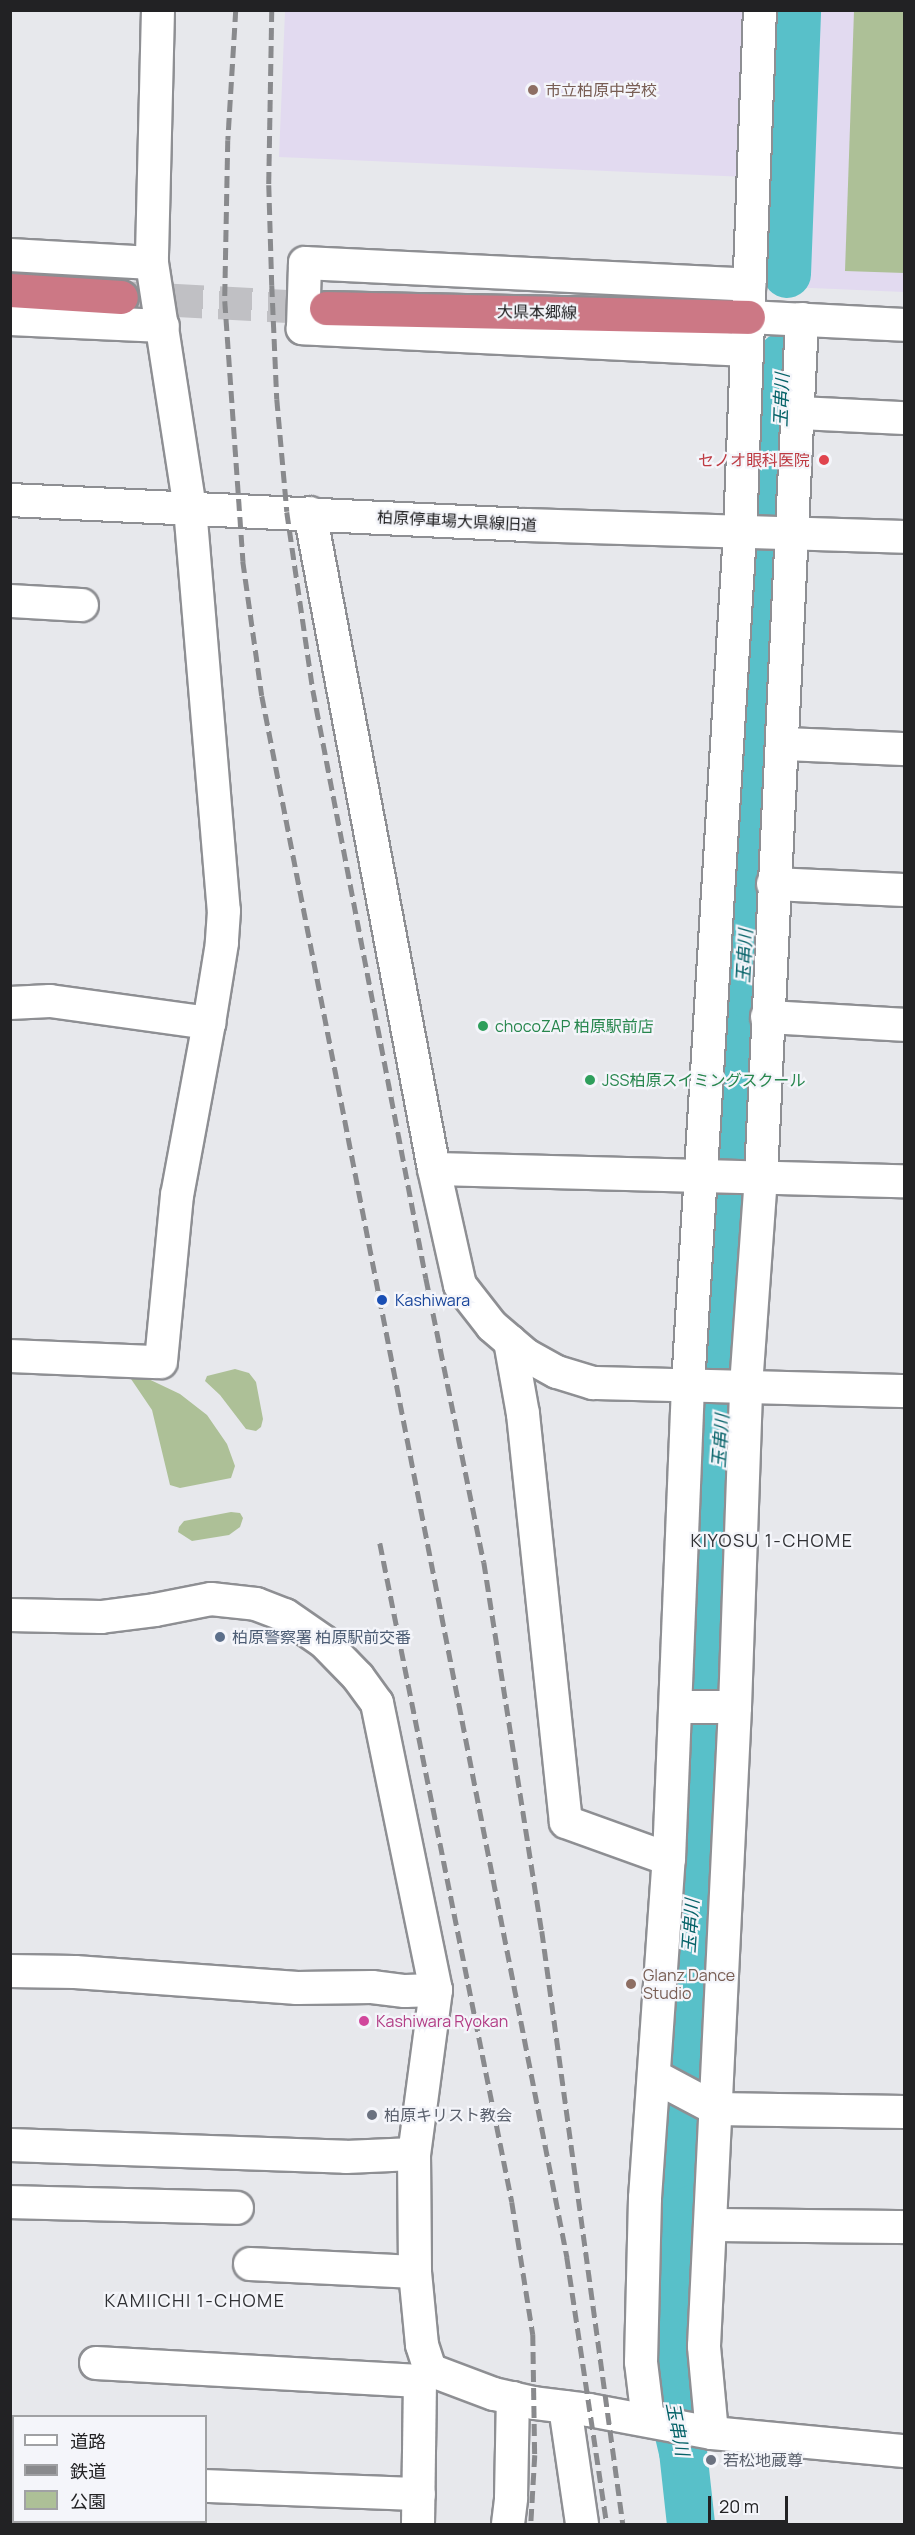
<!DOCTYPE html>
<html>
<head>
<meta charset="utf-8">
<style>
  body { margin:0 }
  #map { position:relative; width:915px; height:2535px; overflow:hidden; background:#e7e8ec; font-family:Manrope,"Noto Sans JP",sans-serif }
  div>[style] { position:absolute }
  .education>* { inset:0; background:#e2daf0 }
  .green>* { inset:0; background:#adc097 }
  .river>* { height:48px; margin:-24px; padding:0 24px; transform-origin:24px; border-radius:24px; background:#58c0c9 }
  .highway-tunnel>* { height:33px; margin-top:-16.5px; transform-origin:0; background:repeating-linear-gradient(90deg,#c0c0c4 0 33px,transparent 0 49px) }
  .roads { filter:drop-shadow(2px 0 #8e8f93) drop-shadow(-2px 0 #8e8f93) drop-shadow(0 2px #8e8f93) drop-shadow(0 -2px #8e8f93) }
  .minor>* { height:32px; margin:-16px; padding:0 16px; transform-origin:16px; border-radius:16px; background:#fff }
  .highway>* { height:33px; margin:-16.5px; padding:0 16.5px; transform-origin:16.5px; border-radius:16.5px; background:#cc7885 }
  .rail>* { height:4.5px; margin-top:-2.25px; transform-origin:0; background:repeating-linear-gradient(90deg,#898a8d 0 12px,transparent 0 18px) }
  .dots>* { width:16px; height:16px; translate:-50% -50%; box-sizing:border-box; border:3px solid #f4f5fa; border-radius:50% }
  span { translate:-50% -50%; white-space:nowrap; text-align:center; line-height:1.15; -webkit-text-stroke:4.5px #f4f5fa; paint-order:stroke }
  .education-label { font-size:16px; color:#785e54 }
  .left { translate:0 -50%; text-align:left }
  .street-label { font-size:16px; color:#222224 }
  .health-label { font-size:16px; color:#be3a42 }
  .right { translate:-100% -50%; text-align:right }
  .leisure-label { font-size:16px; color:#27864d }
  .transit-label { font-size:16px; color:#164399 }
  .service-label { font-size:16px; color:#4e5e75 }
  .hotel-label { font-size:16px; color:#b23c85 }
  .worship-label { font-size:16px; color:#5b616d }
  .water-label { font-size:18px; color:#056268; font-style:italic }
  .neighbourhood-label { font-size:18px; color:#303134; letter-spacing:1.5px }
  .frame { position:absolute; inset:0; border:12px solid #222224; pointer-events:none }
  .legend { position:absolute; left:12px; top:2415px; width:195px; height:108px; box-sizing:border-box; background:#f4f5fa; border:2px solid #a0a1a4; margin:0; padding:8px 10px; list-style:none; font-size:18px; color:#222224 }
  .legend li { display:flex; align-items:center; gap:12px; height:30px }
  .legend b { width:30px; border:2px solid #a0a1a4 }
  .scale { position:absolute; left:708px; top:2496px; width:80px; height:27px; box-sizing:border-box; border:3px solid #222224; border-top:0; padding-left:8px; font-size:18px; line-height:21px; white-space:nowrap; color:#222224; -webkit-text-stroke:4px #f4f5fa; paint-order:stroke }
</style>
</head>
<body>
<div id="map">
  <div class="education">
    <div style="clip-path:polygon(285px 11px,904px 11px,904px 292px,788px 287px,792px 179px,279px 157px)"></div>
  </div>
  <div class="green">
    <div style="clip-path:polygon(854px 11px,904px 11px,904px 273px,845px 271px)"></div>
    <div style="clip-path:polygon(235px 1369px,249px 1373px,256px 1382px,263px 1419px,261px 1427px,256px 1431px,246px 1429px,220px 1395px,205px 1381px,207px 1376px)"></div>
    <div style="clip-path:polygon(138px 1374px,180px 1394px,207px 1415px,227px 1444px,235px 1466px,231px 1478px,180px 1488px,170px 1485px,152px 1410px,131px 1379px,132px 1375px)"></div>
    <div style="clip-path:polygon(231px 1512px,240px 1513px,243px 1518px,240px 1527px,229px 1535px,192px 1541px,178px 1532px,179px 1527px,184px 1521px)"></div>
  </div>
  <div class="river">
    <div style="left:787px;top:274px;width:264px;rotate:-87.8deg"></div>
    <div style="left:691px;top:2524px;width:72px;rotate:-96.3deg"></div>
    <div style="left:683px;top:2452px;width:52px;rotate:-103.2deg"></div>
    <div style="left:671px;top:2401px;width:190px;rotate:-87.6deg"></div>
    <div style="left:679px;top:2211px;width:46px;rotate:-95deg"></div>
    <div style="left:675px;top:2165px;width:835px;rotate:-86.43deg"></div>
    <div style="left:727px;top:1332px;width:183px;rotate:-88.1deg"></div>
    <div style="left:733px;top:1149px;width:156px;rotate:-86deg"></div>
    <div style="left:744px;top:993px;width:426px;rotate:-87.6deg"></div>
    <div style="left:762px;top:567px;width:68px;rotate:-77.2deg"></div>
    <div style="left:777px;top:501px;width:144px;rotate:-88deg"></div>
  </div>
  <div class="highway-tunnel">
    <div style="left:121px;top:297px;width:205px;rotate:3.1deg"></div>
  </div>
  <div class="roads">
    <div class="minor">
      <div style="left:158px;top:10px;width:253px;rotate:91.4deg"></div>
      <div style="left:152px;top:263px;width:248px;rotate:81.2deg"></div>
      <div style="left:190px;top:508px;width:404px;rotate:85.2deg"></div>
      <div style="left:224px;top:911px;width:32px;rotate:94deg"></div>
      <div style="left:222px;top:943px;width:81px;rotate:99.2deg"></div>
      <div style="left:209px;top:1023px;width:175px;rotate:100.5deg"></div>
      <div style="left:177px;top:1195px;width:168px;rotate:95.5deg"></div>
      <div style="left:10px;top:255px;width:142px;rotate:3.2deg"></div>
      <div style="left:748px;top:317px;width:156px;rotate:2.9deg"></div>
      <div style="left:10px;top:319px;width:153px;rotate:2.6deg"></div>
      <div style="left:747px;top:350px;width:445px;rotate:-177.2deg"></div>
      <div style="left:303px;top:328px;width:65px;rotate:-88.2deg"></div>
      <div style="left:305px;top:263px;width:445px;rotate:2.8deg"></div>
      <div style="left:800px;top:413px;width:104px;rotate:2.8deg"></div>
      <div style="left:10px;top:500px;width:517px;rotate:2.77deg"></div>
      <div style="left:526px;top:525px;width:378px;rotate:1.8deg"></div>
      <div style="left:310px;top:513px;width:668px;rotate:79.3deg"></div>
      <div style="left:434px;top:1169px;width:119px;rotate:77.4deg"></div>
      <div style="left:460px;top:1285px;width:52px;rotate:52deg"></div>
      <div style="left:492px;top:1326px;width:45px;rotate:40.5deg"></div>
      <div style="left:526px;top:1355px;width:35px;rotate:29deg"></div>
      <div style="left:557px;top:1372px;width:38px;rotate:17deg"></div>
      <div style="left:593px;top:1383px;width:311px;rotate:1.5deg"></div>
      <div style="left:10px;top:601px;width:72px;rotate:3.2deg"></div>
      <div style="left:784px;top:744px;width:120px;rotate:2.4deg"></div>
      <div style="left:773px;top:884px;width:131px;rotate:2.6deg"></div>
      <div style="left:10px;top:1003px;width:40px;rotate:-2.9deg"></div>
      <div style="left:50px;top:1001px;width:161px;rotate:7.9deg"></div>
      <div style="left:767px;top:1017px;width:137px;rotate:3.3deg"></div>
      <div style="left:434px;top:1169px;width:470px;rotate:1.5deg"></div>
      <div style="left:510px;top:1341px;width:74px;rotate:79.9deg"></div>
      <div style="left:523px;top:1414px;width:410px;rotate:84deg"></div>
      <div style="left:566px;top:1822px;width:109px;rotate:19.8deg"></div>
      <div style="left:10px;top:1356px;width:145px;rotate:2.4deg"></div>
      <div style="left:10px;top:1615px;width:91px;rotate:1.3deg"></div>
      <div style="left:101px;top:1617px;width:54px;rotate:-7.4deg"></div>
      <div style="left:155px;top:1610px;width:57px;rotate:-11.1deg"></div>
      <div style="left:211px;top:1599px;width:45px;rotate:6.3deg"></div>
      <div style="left:256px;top:1604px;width:31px;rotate:21deg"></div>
      <div style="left:285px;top:1615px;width:47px;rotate:34.7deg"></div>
      <div style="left:324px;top:1642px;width:49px;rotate:45.8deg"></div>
      <div style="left:358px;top:1677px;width:32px;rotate:54deg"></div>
      <div style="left:377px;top:1703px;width:293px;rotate:78.4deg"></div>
      <div style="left:436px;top:1990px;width:165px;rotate:97.6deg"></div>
      <div style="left:414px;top:2154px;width:118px;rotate:89.5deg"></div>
      <div style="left:415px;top:2272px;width:73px;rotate:84.5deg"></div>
      <div style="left:422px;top:2345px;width:26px;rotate:72deg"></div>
      <div style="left:676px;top:1707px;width:59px"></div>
      <div style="left:10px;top:1971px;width:65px;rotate:0.9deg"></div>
      <div style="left:75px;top:1972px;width:223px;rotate:4.1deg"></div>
      <div style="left:297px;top:1988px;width:75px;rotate:-0.8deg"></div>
      <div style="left:372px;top:1987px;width:33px;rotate:7deg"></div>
      <div style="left:405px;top:1991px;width:31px;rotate:-2deg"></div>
      <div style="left:654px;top:2076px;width:70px;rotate:28deg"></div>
      <div style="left:716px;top:2109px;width:188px;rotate:0.9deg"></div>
      <div style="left:10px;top:2145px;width:336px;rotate:2deg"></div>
      <div style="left:346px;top:2157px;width:68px;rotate:-2.5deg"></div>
      <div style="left:10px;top:2202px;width:227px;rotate:1.5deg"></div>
      <div style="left:710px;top:2225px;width:194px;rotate:0.6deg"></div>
      <div style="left:250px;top:2264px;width:165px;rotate:2.8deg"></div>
      <div style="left:96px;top:2363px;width:324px;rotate:3.2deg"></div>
      <div style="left:420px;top:2381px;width:15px;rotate:-48deg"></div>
      <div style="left:430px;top:2370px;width:68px;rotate:20.6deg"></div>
      <div style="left:494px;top:2394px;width:41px;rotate:12.7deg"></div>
      <div style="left:534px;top:2403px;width:55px;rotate:7.3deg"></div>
      <div style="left:589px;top:2410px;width:125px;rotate:10.6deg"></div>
      <div style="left:712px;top:2433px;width:193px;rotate:5.4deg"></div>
      <div style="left:565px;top:2407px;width:118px;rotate:81.7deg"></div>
      <div style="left:648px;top:2420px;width:58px;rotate:-96.9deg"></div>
      <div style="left:641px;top:2362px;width:164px;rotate:-88.6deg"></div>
      <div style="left:645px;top:2198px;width:340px;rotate:-86deg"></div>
      <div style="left:669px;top:1859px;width:474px;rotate:-87.7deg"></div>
      <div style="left:688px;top:1385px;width:855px;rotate:-86.51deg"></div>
      <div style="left:740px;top:532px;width:522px;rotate:-87.81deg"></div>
      <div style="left:712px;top:2433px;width:87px;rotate:-95.3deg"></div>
      <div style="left:704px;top:2346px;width:640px;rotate:-87.22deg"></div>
      <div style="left:735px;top:1707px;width:321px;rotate:-88deg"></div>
      <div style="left:746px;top:1386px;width:211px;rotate:-85.9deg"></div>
      <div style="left:761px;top:1176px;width:858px;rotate:-87.26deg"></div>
      <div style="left:10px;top:2478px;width:4px;rotate:14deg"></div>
      <div style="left:206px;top:2486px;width:213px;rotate:2.2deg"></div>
      <div style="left:418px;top:2524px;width:143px;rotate:-89.2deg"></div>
      <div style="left:508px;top:2524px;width:26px;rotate:-83deg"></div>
      <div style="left:511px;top:2498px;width:100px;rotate:-88.9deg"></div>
    </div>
    <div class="highway">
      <div style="left:10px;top:290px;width:111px;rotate:3.6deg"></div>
      <div style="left:326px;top:308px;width:422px;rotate:1.2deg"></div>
    </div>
  </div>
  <div class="rail">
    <div style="left:236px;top:10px;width:130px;rotate:93.5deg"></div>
    <div style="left:228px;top:140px;width:161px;rotate:91.1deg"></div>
    <div style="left:225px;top:301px;width:261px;rotate:86deg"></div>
    <div style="left:243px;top:561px;width:136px;rotate:82deg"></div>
    <div style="left:262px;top:696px;width:1591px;rotate:78.94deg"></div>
    <div style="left:567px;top:2257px;width:270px;rotate:81.5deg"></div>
    <div style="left:272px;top:10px;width:175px;rotate:91deg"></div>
    <div style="left:269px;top:185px;width:100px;rotate:88.3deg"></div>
    <div style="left:272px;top:285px;width:114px;rotate:87.5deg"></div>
    <div style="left:277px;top:399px;width:113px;rotate:84.9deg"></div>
    <div style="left:287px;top:512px;width:180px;rotate:81.7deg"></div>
    <div style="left:313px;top:690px;width:599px;rotate:79.12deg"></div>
    <div style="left:426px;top:1278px;width:290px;rotate:78.5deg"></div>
    <div style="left:484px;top:1562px;width:374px;rotate:81.1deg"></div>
    <div style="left:542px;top:1931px;width:599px;rotate:82.22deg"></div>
    <div style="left:380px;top:1543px;width:672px;rotate:78.67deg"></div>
    <div style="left:512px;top:2202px;width:134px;rotate:81deg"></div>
    <div style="left:533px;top:2334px;width:121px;rotate:89.1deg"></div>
    <div style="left:535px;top:2455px;width:69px;rotate:93.3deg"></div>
  </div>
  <div class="dots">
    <div style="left:533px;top:90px;background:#8d6e63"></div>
    <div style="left:824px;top:460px;background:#e0444e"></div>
    <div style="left:483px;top:1026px;background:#2e9e5b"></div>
    <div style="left:590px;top:1080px;background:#2e9e5b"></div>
    <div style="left:382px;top:1300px;background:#1a4fb4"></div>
    <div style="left:220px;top:1637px;background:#5c6f8a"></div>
    <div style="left:631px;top:1984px;background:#8d6e63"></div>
    <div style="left:364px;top:2021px;background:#d1479c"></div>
    <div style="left:372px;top:2115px;background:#6b7280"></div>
    <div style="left:711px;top:2460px;background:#6b7280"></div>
  </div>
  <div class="education-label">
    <span class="left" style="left:545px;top:90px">市立柏原中学校</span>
    <span class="left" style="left:643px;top:1984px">Glanz Dance<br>Studio</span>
  </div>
  <div class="street-label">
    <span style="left:537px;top:312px;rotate:1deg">大県本郷線</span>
    <span style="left:457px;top:521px;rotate:3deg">柏原停車場大県線旧道</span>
  </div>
  <div class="health-label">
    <span class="right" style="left:810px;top:460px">セノオ眼科医院</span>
  </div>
  <div class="leisure-label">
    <span class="left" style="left:495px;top:1026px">chocoZAP 柏原駅前店</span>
    <span class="left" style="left:602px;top:1080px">JSS柏原スイミングスクール</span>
  </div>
  <div class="transit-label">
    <span class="left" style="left:395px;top:1300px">Kashiwara</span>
  </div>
  <div class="service-label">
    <span class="left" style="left:232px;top:1637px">柏原警察署 柏原駅前交番</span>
  </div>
  <div class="hotel-label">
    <span class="left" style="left:376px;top:2021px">Kashiwara Ryokan</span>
  </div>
  <div class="worship-label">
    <span class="left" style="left:384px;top:2115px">柏原キリスト教会</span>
    <span class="left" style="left:723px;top:2460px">若松地蔵尊</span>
  </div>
  <div class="water-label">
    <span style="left:781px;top:400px;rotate:-88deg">玉串川</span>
    <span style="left:744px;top:956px;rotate:-87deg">玉串川</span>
    <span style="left:720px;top:1441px;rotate:-86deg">玉串川</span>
    <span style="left:690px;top:1926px;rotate:-86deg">玉串川</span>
    <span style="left:678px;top:2429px;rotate:79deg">玉串川</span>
  </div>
  <div class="neighbourhood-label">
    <span style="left:772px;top:1540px">KIYOSU 1-CHOME</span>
    <span style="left:195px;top:2300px">KAMIICHI 1-CHOME</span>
  </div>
  <div class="frame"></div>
  <ul class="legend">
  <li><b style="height:8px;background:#fff"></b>道路</li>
  <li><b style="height:8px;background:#898a8d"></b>鉄道</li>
  <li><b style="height:16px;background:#adc097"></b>公園</li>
  </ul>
  <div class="scale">20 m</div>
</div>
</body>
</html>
